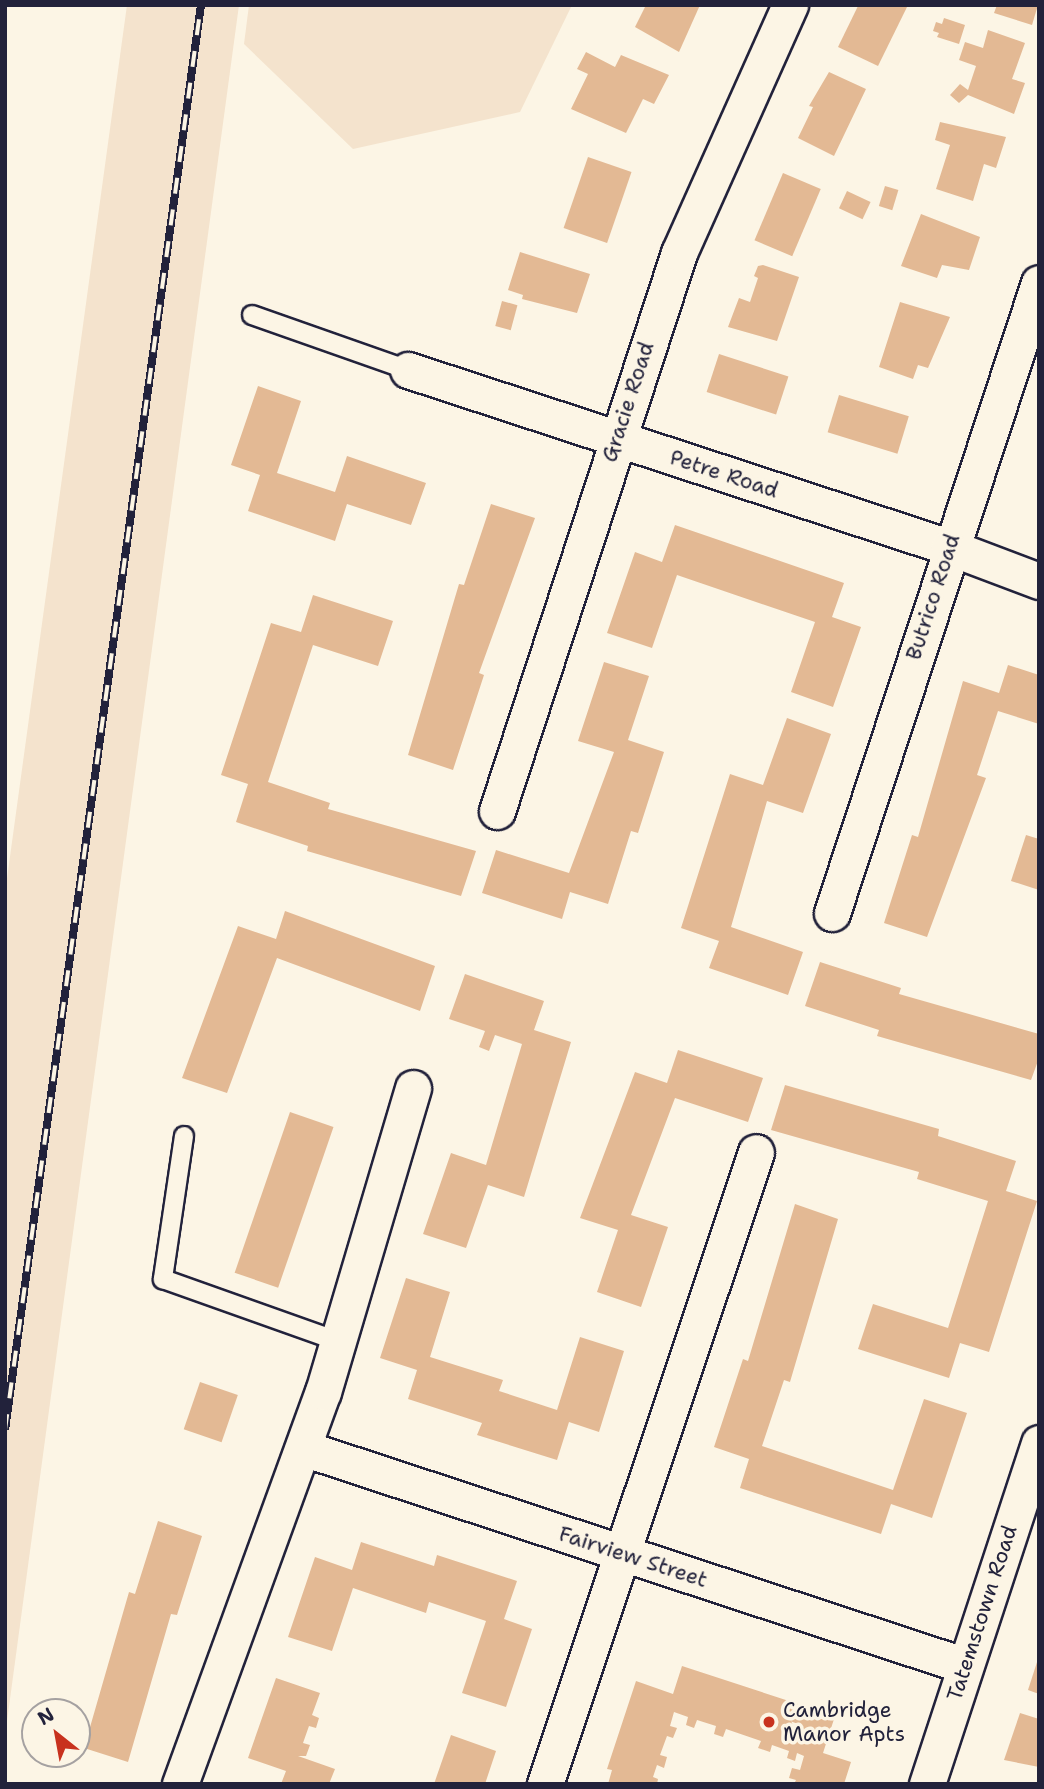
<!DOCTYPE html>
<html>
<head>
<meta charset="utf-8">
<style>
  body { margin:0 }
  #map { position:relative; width:1044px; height:1789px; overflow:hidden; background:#fcf5e5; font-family:"Shantell Sans",sans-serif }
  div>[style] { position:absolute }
  .built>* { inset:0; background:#f4e3cd }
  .building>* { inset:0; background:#e3b994; transform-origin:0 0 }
  .roads { filter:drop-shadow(2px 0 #22223b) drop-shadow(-2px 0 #22223b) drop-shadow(0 2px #22223b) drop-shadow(0 -2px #22223b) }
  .service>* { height:18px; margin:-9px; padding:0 9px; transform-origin:9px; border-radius:9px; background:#fcf5e5 }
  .minor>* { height:35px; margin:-17.5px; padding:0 17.5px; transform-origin:17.5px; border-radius:17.5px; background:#fcf5e5 }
  .rail>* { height:8px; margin-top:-4px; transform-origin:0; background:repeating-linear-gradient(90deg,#fcf5e5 0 16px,#22223b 0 32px); box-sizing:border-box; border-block:2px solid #22223b }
  .dots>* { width:19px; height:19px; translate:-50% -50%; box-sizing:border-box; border:4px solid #fcf5e5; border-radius:50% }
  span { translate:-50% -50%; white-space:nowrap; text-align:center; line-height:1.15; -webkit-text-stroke:7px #fcf5e5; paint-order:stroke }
  .street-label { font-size:21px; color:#22223b }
  .poi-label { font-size:21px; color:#22223b }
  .left { translate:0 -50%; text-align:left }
  .frame { position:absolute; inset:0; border:7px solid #22223b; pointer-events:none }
  .north { position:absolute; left:21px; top:1698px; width:70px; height:70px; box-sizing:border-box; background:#fcf5e5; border:2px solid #a5a1a1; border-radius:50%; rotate:329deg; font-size:19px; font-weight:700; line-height:28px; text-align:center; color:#22223b }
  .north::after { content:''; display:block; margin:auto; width:24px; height:32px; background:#c8321e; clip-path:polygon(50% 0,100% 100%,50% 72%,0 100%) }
</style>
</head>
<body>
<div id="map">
  <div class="built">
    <div style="clip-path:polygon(127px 5px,239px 5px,5px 1736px,5px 893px)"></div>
    <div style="clip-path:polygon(249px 5px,572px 5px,520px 112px,353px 149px,244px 44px)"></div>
  </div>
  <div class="building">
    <div style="clip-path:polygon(646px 5px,700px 5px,679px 52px,635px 27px)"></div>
    <div style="clip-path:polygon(908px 5px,878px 66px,838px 47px,858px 6px)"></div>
    <div style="clip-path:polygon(997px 5px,1038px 5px,1032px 25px,994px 13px)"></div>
    <div style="clip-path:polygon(944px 18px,965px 25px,959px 44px,937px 37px,939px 33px,933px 31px,936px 22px,942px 24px)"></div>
    <div style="clip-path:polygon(988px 30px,1025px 43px,1012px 79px,1025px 83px,1014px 114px,968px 95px,959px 103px,950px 95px,960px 84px,968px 90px,976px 66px,959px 60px,965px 42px,983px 48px)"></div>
    <div style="clip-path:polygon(586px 52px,615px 67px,621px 55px,669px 75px,654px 104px,643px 99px,626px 133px,571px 109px,588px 74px,577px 69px)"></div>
    <div style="clip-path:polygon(829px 72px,866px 89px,834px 156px,798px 138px,813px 107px,809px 106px)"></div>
    <div style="clip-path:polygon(940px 122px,1006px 137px,996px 168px,984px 164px,973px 201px,936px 189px,950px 145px,935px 140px)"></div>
    <div style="left:588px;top:157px;width:46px;height:75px;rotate:19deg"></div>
    <div style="left:783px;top:173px;width:41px;height:73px;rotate:23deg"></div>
    <div style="left:885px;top:186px;width:14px;height:21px;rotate:17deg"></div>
    <div style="left:847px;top:191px;width:26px;height:19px;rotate:25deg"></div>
    <div style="clip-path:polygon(921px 214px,980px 237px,969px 270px,942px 265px,937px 278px,901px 266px)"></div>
    <div style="clip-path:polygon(520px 252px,590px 274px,577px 313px,522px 299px,523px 295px,508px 290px)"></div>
    <div style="clip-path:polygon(763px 265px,799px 277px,777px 341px,728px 327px,739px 298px,750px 302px,758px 278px,754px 276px,758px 266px)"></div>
    <div style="left:502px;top:301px;width:16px;height:26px;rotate:15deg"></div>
    <div style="clip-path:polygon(900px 302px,950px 317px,928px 368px,918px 365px,913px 379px,879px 367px)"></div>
    <div style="left:719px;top:354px;width:73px;height:40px;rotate:18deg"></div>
    <div style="clip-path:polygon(258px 386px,301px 401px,277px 473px,335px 492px,347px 456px,426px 483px,411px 525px,347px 504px,335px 541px,248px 511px,260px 475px,231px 465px)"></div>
    <div style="left:839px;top:395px;width:73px;height:39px;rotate:17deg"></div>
    <div style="clip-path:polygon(491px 504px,535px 518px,479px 673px,484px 675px,453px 770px,408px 755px,459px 584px,464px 585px)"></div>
    <div style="clip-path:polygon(675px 525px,844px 583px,832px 617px,861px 627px,833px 707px,791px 692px,815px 622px,677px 575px,652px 648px,607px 633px,635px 552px,662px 562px)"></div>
    <div style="clip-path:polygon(313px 595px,393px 621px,378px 666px,313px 645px,268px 782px,330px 803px,328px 809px,476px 851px,461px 896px,307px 851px,308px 846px,236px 822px,248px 784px,221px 775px,271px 623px,301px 632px)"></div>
    <div style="clip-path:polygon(604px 662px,649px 676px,628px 740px,664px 752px,638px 833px,631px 831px,608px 904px,570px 892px,562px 919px,482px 893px,496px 850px,569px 873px,614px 752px,578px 741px)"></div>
    <div style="clip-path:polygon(1008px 665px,1039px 675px,1039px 724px,998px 711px,977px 775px,986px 778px,927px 937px,884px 923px,912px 835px,918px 837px,963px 681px,999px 693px)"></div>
    <div style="clip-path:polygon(787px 718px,831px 734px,803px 813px,767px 801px,731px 927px,803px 952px,788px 995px,709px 968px,719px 941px,681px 928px,730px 774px,763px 785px)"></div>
    <div style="clip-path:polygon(1026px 835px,1039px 839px,1039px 890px,1011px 881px)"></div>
    <div style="clip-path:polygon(285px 911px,435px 966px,420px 1011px,277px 958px,227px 1093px,182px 1078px,238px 926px,276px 939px)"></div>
    <div style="clip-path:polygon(820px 962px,901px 988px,899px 994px,1039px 1034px,1039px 1058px,1031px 1080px,877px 1036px,879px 1030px,805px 1006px)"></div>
    <div style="clip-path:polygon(465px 974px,544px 1001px,534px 1030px,571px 1042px,524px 1197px,488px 1185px,466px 1248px,423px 1234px,451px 1153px,486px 1165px,522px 1044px,495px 1035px,489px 1051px,479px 1047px,485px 1031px,449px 1019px)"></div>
    <div style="clip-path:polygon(678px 1050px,763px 1078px,748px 1122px,675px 1098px,631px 1215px,668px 1227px,641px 1307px,597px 1292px,618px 1230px,580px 1218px,635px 1072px,667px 1083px)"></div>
    <div style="clip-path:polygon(785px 1085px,939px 1129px,938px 1136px,1016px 1161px,1006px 1191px,1037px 1201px,989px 1352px,960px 1343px,949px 1378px,858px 1349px,873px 1304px,948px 1328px,988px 1201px,917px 1179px,919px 1172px,771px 1130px)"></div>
    <div style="left:290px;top:1112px;width:46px;height:170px;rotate:19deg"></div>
    <div style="clip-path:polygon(795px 1204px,838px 1219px,790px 1382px,784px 1380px,762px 1446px,893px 1490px,924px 1399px,967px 1413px,932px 1518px,891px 1504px,881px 1534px,740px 1488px,749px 1459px,714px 1447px,743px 1359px,748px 1361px)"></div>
    <div style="clip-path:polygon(406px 1278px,450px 1292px,430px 1357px,503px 1380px,499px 1391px,557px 1410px,580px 1337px,624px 1351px,599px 1432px,569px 1422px,557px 1460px,477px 1435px,482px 1423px,408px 1399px,417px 1370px,380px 1358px)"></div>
    <div style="left:200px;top:1382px;width:40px;height:50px;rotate:19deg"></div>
    <div style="clip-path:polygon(158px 1521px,202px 1536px,177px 1615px,171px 1614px,128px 1762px,84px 1748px,129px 1592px,135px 1594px)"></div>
    <div style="clip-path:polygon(361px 1542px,434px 1566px,437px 1555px,517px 1581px,504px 1619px,532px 1629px,506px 1707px,462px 1693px,486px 1621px,429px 1602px,426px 1613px,353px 1588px,332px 1651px,288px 1637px,315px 1557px,352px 1570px)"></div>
    <div style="clip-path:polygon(1038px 1659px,1039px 1659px,1039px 1694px,1028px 1690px)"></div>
    <div style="clip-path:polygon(682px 1666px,835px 1716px,823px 1753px,851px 1762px,844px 1784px,794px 1784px,796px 1780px,789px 1778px,792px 1768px,800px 1770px,804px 1756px,797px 1753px,795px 1761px,787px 1758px,789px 1751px,772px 1745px,770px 1752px,758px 1748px,761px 1741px,726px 1729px,723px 1737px,714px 1734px,716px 1726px,697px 1720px,694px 1728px,686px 1725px,688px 1717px,674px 1712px,670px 1726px,677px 1728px,673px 1738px,667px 1736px,660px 1755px,667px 1757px,664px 1768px,657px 1765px,653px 1777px,658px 1779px,657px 1784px,608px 1784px,612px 1770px,607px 1769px,636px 1681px,673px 1694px)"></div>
    <div style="clip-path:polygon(276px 1678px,320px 1693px,312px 1715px,319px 1718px,316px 1728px,309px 1726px,303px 1743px,310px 1745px,306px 1756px,298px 1756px,335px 1769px,329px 1784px,281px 1784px,286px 1771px,248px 1758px)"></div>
    <div style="clip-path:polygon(1020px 1713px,1039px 1719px,1039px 1767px,1004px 1760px)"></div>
    <div style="clip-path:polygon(451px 1735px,496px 1751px,485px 1784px,434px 1784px)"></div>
  </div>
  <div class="roads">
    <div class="service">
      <div style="left:252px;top:315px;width:165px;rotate:19.4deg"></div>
      <div style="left:184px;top:1136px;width:145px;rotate:98.4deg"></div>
      <div style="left:163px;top:1279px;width:185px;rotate:19.6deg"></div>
    </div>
    <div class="minor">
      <div style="left:408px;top:370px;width:569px;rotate:18.12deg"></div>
      <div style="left:949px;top:547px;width:96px;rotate:20.7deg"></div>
      <div style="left:497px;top:811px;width:587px;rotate:-71.94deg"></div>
      <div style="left:679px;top:253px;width:272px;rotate:-65.9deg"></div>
      <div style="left:832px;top:913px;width:663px;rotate:-71.81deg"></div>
      <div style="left:303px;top:1448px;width:695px;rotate:18.2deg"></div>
      <div style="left:180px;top:1784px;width:417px;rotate:-70deg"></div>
      <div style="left:323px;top:1392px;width:317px;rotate:-73.5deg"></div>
      <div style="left:545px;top:1784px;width:666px;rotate:-71.54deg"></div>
      <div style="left:927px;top:1784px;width:359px;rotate:-71.8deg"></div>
    </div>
  </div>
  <div class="rail">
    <div style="left:5px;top:1430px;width:1438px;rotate:-82.17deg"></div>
  </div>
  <div class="dots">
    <div style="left:769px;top:1722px;background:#c8321e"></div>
  </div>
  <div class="street-label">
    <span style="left:628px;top:402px;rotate:-72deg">Gracie Road</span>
    <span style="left:724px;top:474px;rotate:18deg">Petre Road</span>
    <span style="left:933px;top:597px;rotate:-72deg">Butrico Road</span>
    <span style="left:633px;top:1557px;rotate:18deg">Fairview Street</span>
    <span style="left:982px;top:1613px;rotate:-72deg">Tatemstown Road</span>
  </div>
  <div class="poi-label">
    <span class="left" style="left:783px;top:1722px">Cambridge<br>Manor Apts</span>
  </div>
  <div class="frame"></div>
  <div class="north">N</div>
</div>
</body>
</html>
